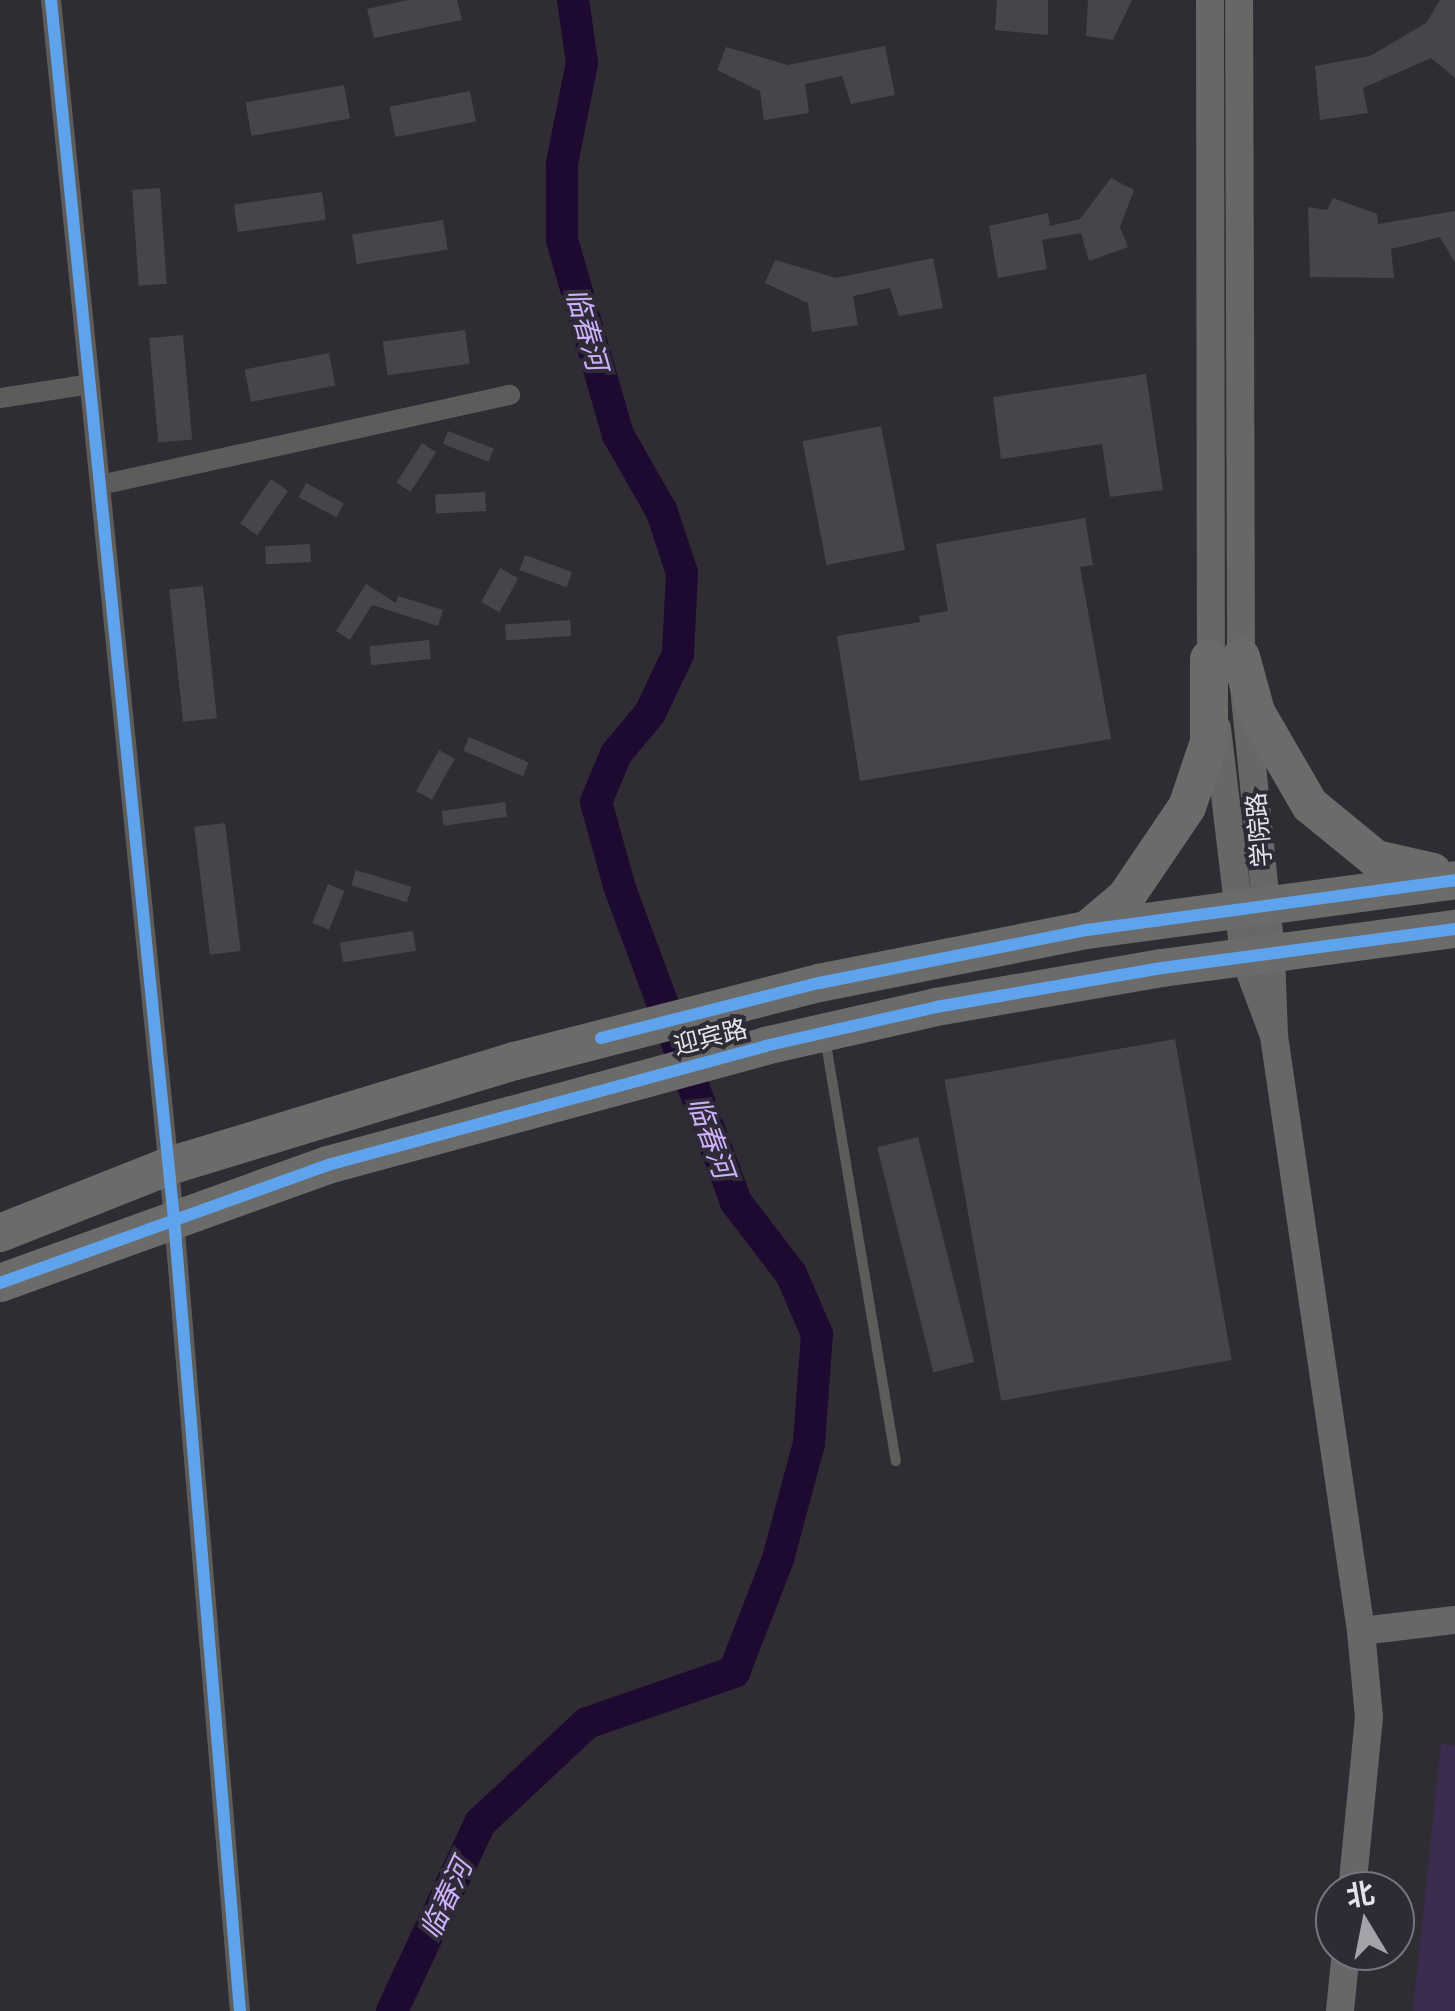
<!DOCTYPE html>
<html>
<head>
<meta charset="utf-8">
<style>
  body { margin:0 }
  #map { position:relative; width:1455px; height:2011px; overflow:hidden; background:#2f2d33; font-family:"Noto Sans","Noto Sans SC",sans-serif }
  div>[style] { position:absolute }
  .green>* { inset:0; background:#3c2d50 }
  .river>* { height:32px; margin:-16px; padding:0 16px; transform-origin:16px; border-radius:16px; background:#1e0a31 }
  .building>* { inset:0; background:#47454a; transform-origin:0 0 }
  .lane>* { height:10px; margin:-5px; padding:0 5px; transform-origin:5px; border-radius:5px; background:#5c5d5b }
  .street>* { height:20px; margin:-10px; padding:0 10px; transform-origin:10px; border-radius:10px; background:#5c5d5b }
  .secondary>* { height:28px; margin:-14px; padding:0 14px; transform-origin:14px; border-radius:14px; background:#666766 }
  .highway>* { height:38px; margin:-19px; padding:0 19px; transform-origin:19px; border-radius:19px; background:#6b6c6a }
  .cycleway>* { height:12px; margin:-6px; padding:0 6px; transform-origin:6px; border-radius:6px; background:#60a3ed }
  span { translate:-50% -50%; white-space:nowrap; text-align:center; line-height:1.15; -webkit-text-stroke:8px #2e2a36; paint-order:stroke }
  .street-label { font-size:25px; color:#e5e2ea }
  .water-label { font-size:28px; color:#ceb0fd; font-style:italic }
  .north { position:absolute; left:1315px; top:1871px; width:100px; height:100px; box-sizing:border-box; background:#2e2a36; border:2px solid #77747e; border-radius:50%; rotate:350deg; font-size:28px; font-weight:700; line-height:40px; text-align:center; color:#e5e2ea }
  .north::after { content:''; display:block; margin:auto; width:35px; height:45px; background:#a5a3aa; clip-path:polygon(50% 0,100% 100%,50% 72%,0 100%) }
</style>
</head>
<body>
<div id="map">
  <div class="green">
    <div style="clip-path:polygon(1441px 1744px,1455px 1745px,1455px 2011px,1413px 2011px)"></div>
  </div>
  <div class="river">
    <div style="left:392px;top:2011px;width:208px;rotate:-64.9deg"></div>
    <div style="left:480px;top:1823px;width:146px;rotate:-43.1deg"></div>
    <div style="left:587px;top:1723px;width:156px;rotate:-19.1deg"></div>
    <div style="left:734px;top:1672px;width:121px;rotate:-68.7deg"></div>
    <div style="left:778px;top:1559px;width:120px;rotate:-75deg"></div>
    <div style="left:809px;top:1443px;width:109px;rotate:-85.8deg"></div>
    <div style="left:817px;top:1334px;width:65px;rotate:-113.4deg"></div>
    <div style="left:791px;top:1274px;width:91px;rotate:-127.4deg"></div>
    <div style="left:736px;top:1202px;width:338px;rotate:-110.3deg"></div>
    <div style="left:619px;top:885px;width:86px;rotate:-105.5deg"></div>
    <div style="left:596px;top:802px;width:52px;rotate:-67.4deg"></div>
    <div style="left:616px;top:754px;width:53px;rotate:-50.3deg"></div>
    <div style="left:650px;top:713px;width:65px;rotate:-64.6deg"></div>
    <div style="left:678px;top:654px;width:81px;rotate:-87.2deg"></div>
    <div style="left:682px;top:573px;width:64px;rotate:-108.2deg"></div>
    <div style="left:662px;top:512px;width:89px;rotate:-119.7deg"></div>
    <div style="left:618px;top:435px;width:203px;rotate:-106deg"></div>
    <div style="left:562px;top:240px;width:77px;rotate:-90deg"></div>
    <div style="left:562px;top:163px;width:102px;rotate:-78.7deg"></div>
    <div style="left:582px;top:63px;width:64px;rotate:-98.1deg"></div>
  </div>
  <div class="building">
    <div style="clip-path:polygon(408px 0,457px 0,462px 20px,374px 38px,367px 9px)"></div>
    <div style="clip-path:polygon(997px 0,1048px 0,1048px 35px,995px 30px)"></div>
    <div style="clip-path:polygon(1088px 0,1132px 0,1113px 40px,1086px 36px)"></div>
    <div style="clip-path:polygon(1440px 0,1455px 0,1455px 78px,1431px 58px,1363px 88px,1368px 113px,1320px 120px,1315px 66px,1370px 56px,1426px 23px)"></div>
    <div style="clip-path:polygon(885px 46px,895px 95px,851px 104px,842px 76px,805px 84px,809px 113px,764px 120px,760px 91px,717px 70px,726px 47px,788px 65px)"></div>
    <div style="left:344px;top:85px;width:34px;height:100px;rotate:80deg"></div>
    <div style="left:470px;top:91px;width:31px;height:82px;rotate:79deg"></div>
    <div style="clip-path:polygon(1111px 178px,1134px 190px,1120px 227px,1128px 247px,1089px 261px,1081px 233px,1042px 240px,1047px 269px,998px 278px,989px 226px,1048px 213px,1050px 226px,1080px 219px)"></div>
    <div style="left:160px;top:188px;width:96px;height:28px;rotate:86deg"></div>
    <div style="left:322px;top:192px;width:28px;height:89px;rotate:82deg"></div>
    <div style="clip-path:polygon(1333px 198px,1377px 214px,1378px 224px,1455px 211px,1455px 263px,1440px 237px,1391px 249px,1394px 278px,1310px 277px,1308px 207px,1327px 210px)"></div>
    <div style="left:443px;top:220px;width:30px;height:92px;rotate:81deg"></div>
    <div style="clip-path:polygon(933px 258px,943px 308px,899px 316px,890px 288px,853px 296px,858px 325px,812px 332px,808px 303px,765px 283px,775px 260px,836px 278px)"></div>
    <div style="left:465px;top:330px;width:34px;height:83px;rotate:82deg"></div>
    <div style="left:183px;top:335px;width:105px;height:34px;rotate:85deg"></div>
    <div style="left:329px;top:353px;width:33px;height:86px;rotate:79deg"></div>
    <div style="clip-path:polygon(1146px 374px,1163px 490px,1110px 497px,1102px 444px,1001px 459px,993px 397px)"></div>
    <div style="left:881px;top:426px;width:126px;height:80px;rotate:79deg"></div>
    <div style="left:448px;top:431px;width:49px;height:14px;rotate:21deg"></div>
    <div style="left:422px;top:443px;width:17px;height:47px;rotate:33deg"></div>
    <div style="left:271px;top:479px;width:21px;height:54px;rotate:35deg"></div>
    <div style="left:306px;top:483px;width:43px;height:16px;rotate:28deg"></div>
    <div style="left:485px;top:492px;width:19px;height:50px;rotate:87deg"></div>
    <div style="clip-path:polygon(1085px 518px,1093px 565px,1080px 567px,1111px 739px,860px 781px,837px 636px,920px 622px,919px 616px,948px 611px,936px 544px)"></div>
    <div style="left:310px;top:544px;width:18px;height:45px;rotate:87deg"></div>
    <div style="left:525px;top:555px;width:50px;height:16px;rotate:20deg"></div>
    <div style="left:500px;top:568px;width:21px;height:39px;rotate:29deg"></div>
    <div style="clip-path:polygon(366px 584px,396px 603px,398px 596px,443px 610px,438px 626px,372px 605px,350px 640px,336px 631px)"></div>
    <div style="left:203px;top:586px;width:133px;height:34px;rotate:84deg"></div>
    <div style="left:570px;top:620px;width:16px;height:65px;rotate:86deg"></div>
    <div style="left:429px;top:640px;width:19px;height:60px;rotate:84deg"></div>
    <div style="left:469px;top:737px;width:65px;height:15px;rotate:23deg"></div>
    <div style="left:439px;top:750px;width:18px;height:47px;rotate:29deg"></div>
    <div style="left:505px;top:802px;width:15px;height:64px;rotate:82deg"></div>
    <div style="left:225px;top:823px;width:129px;height:31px;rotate:83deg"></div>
    <div style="left:356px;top:870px;width:58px;height:16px;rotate:17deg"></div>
    <div style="left:328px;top:884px;width:18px;height:42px;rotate:22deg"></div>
    <div style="left:413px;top:931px;width:20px;height:74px;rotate:81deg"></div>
    <div style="left:1175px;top:1039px;width:326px;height:234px;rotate:80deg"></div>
    <div style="left:918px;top:1137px;width:232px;height:42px;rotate:76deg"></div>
  </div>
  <div class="lane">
    <div style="left:825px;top:1038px;width:429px;rotate:80.5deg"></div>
  </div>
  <div class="street">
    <div style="left:51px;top:0;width:1225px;rotate:84.24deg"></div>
    <div style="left:174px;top:1219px;width:795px;rotate:85.24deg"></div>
    <div style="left:0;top:398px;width:91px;rotate:-8.8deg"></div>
    <div style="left:100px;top:485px;width:420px;rotate:-12.4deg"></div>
  </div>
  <div class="secondary">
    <div style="left:1210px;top:0;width:675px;rotate:89.92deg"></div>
    <div style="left:1217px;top:728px;width:230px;rotate:83.2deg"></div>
    <div style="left:1244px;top:956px;width:85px;rotate:69.4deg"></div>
    <div style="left:1274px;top:1036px;width:83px;rotate:-92.1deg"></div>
    <div style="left:1271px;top:953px;width:298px;rotate:-95.8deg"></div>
    <div style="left:1241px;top:657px;width:657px;rotate:-90.17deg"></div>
    <div style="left:1274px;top:1036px;width:601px;rotate:81.68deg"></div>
    <div style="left:1361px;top:1631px;width:86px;rotate:84.7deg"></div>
    <div style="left:1369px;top:1717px;width:175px;rotate:95.6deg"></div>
    <div style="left:1361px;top:1631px;width:95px;rotate:-6.7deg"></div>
    <div style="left:1340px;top:2011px;width:60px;rotate:-84.3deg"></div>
  </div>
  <div class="highway">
    <div style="left:1241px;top:657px;width:57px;rotate:74.7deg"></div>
    <div style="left:1256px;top:712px;width:108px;rotate:59.9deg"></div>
    <div style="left:1310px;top:805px;width:85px;rotate:39.3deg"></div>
    <div style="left:1376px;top:859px;width:58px;rotate:12.8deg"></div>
    <div style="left:1087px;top:930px;width:51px;rotate:-40.2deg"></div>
    <div style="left:1126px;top:897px;width:109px;rotate:-55.9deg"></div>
    <div style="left:1187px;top:807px;width:69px;rotate:-71.3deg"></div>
    <div style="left:1209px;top:742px;width:83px;rotate:-90deg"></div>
    <div style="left:0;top:1233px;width:182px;rotate:-21.6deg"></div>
    <div style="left:169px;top:1166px;width:362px;rotate:-16.9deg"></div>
    <div style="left:515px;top:1061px;width:314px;rotate:-14.4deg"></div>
    <div style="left:819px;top:983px;width:273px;rotate:-11.2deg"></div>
    <div style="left:1087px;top:930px;width:371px;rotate:-7.7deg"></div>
    <div style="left:0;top:1283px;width:349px;rotate:-19.8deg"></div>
    <div style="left:328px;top:1165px;width:453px;rotate:-15.2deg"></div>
    <div style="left:765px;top:1046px;width:175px;rotate:-12.8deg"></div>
    <div style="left:936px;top:1007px;width:229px;rotate:-9.8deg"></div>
    <div style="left:1162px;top:968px;width:296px;rotate:-7.6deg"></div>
  </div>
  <div class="cycleway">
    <div style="left:51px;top:0;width:1225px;rotate:84.24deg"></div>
    <div style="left:174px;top:1219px;width:795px;rotate:85.24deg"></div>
    <div style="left:601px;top:1038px;width:225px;rotate:-14.2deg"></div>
    <div style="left:819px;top:983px;width:273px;rotate:-11.2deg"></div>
    <div style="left:1087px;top:930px;width:371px;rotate:-7.7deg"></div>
    <div style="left:0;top:1283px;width:349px;rotate:-19.8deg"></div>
    <div style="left:328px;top:1165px;width:453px;rotate:-15.2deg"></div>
    <div style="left:765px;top:1046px;width:175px;rotate:-12.8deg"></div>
    <div style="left:936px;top:1007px;width:229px;rotate:-9.8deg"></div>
    <div style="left:1162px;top:968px;width:296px;rotate:-7.6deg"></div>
  </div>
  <div class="street-label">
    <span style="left:1258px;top:830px;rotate:-95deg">学院路</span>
    <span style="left:710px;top:1036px;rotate:-14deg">迎宾路</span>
  </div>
  <div class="water-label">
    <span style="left:588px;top:329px;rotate:74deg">临春河</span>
    <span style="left:712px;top:1137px;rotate:70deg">临春河</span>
    <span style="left:445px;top:1898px;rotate:-65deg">临春河</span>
  </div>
  <div class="north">北</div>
</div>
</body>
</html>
